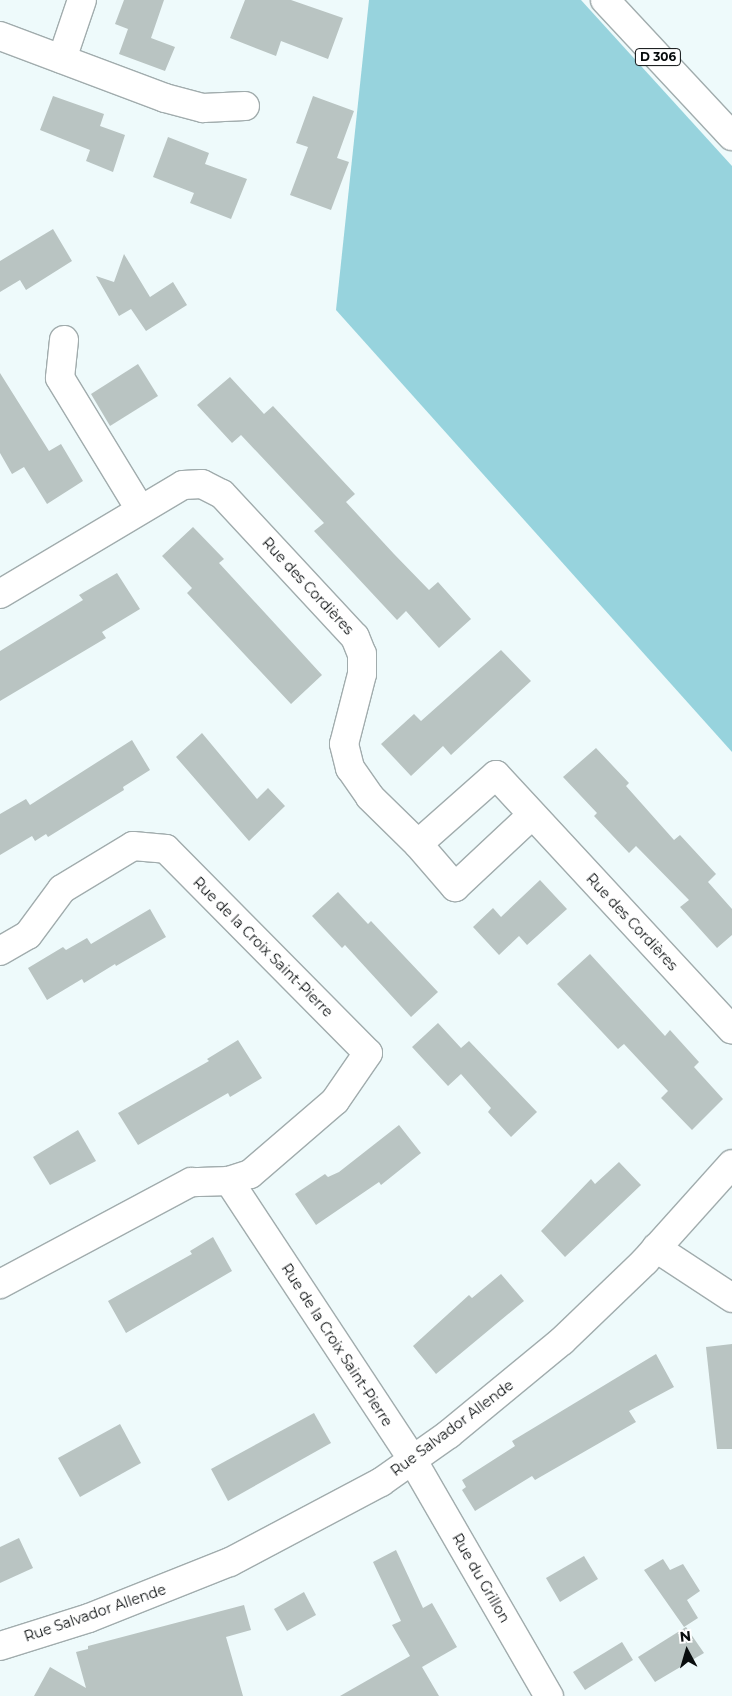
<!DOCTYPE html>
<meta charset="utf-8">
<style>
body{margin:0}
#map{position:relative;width:732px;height:1696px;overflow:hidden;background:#eefafb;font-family:Montserrat,sans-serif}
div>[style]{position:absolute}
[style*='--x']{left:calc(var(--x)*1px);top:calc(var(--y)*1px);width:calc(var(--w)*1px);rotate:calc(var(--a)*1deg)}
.green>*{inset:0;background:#97d3dd}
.building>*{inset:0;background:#b9c4c2}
.roads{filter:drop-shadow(1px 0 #a1acad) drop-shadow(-1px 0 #a1acad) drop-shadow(0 1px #a1acad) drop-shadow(0 -1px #a1acad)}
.minor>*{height:28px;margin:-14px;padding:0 14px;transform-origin:14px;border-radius:14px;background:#fff}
.major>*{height:28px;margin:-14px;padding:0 14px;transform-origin:14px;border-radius:14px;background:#fff}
span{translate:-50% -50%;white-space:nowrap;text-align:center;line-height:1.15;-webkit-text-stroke:5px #fff;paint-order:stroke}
.shield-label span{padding:1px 4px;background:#fff;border:1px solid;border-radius:4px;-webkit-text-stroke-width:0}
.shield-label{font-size:12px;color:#090d0e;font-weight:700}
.street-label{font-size:14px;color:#090d0e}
.north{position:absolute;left:662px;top:1626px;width:50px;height:50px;-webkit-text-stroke:4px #fff;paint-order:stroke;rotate:354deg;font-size:14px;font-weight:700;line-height:20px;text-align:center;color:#090d0e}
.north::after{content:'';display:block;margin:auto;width:18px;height:22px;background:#090d0e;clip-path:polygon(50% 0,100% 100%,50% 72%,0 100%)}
</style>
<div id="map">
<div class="green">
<i style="clip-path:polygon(369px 0,581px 0,732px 166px,732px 752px,336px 310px)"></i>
</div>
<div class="building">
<i style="clip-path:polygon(124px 0,164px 0,151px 38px,175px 47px,165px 71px,119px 54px,128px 29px,115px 24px)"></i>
<i style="clip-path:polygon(245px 0,291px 0,343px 18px,328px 59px,281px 41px,276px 56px,230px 38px)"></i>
<i style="clip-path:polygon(53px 96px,104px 114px,100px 126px,125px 135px,113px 172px,86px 161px,90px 150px,40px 130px)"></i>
<i style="clip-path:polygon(313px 96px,354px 111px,337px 158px,349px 162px,331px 210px,290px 195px,308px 147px,296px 143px)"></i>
<i style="clip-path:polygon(168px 137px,209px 153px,205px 164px,247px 179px,231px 219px,190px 203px,194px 193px,153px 177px)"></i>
<i style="clip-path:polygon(53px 229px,72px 261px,26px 290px,20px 280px,0 292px,0 261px)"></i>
<i style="clip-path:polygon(124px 254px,150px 297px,173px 282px,187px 305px,146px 331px,131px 309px,119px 316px,96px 276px,114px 282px)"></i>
<i style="clip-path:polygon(138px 364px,158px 396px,110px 426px,91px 394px)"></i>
<i style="clip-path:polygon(0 373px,49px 451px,61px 444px,83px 481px,47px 504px,24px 467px,12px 474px,0 453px)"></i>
<i style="clip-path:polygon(230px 377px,264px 414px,273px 406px,355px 494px,346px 502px,394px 554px,429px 590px,438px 582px,471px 619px,439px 648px,406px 611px,397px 620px,314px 531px,324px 523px,241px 435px,232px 443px,197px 405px)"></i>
<i style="clip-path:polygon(193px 527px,224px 559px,219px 563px,322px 675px,291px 704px,187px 593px,192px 588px,162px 556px)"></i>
<i style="clip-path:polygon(117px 573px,140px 609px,102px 632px,106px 638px,0 701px,0 651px,83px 600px,79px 595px)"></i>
<i style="clip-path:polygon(501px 650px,531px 681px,451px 755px,443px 746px,411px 776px,381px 744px,414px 714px,421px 721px)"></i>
<i style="clip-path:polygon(202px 733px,257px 799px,268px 788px,285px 806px,249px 841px,176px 757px)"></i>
<i style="clip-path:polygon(132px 740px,150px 770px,123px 787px,124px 790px,48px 837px,46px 834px,35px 841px,32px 836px,0 855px,0 814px,26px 799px,30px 805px)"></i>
<i style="clip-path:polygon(596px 748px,629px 783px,626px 786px,674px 840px,680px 835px,716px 874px,708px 882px,732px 909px,732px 935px,717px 948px,680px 907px,689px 900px,636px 846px,629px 853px,594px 816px,597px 813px,563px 777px)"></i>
<i style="clip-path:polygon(540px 880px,567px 909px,527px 945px,519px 936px,499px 955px,473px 927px,493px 908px,501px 917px)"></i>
<i style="clip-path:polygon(338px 892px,368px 924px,371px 921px,438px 992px,411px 1017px,345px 945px,342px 948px,312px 916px)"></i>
<i style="clip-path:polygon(150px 909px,166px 937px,116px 966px,115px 964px,84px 983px,82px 979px,47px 1000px,28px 968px,63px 947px,66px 950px,87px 938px,91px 944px)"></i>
<i style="clip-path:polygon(590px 954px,665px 1036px,670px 1030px,699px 1062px,694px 1067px,723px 1099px,692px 1130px,661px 1098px,668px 1091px,624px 1044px,618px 1049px,557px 984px)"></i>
<i style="clip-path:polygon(438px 1023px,461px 1048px,469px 1041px,537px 1112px,511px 1137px,488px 1112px,491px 1108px,461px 1074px,448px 1086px,412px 1047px)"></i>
<i style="clip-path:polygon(238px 1040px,262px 1078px,230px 1097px,228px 1093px,138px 1145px,118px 1113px,209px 1061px,207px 1059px)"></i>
<i style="clip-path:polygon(399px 1125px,421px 1153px,381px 1185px,379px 1182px,316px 1225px,295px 1194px,325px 1174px,328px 1177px,339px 1172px)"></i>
<i style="clip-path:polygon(78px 1130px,96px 1161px,50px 1185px,33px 1157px)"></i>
<i style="clip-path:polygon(619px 1162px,641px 1185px,565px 1257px,541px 1231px,591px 1179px,595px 1184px)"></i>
<i style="clip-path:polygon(213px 1237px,232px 1271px,126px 1333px,108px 1301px,192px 1254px,190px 1251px)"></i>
<i style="clip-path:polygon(501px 1274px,524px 1301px,436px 1374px,413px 1346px,469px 1295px,472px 1298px)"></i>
<i style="clip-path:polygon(732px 1344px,732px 1449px,717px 1449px,706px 1347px)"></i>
<i style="clip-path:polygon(656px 1354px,674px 1387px,629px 1411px,636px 1422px,535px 1480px,532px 1476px,475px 1511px,462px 1490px,466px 1487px,462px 1480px,515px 1446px,512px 1441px)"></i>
<i style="clip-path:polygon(314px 1413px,331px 1443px,228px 1501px,211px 1469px)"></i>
<i style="clip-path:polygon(120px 1424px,141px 1463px,80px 1497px,58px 1458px)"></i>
<i style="clip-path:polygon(19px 1538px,33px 1568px,0 1583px,0 1547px)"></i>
<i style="clip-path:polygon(396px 1550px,423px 1608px,432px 1603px,457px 1647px,422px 1667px,439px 1696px,340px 1696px,410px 1656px,392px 1625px,401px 1621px,373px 1562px)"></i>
<i style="clip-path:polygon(584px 1556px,598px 1579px,560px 1602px,546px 1578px)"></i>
<i style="clip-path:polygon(663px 1559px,670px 1570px,683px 1564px,700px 1591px,687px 1600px,698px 1618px,684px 1627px,644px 1570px)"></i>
<i style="clip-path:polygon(304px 1592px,316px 1615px,287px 1631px,274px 1609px)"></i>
<i style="clip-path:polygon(244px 1605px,251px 1630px,226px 1637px,243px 1696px,34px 1696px,50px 1667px,86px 1688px,76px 1652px,88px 1649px,88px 1646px)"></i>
<i style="clip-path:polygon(686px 1627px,704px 1653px,655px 1682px,638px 1657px)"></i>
<i style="clip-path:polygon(622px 1642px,633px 1660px,585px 1690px,573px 1672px)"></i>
</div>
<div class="roads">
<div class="minor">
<i style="--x:0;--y:36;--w:176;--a:20.6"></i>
<i style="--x:165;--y:98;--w:39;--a:15"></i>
<i style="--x:203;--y:108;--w:42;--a:-2.7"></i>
<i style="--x:62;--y:59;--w:62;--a:-71.3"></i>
<i style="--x:64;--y:340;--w:38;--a:96"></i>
<i style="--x:60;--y:378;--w:153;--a:58.6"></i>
<i style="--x:0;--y:594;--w:213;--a:-30.8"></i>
<i style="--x:183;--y:485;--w:19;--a:-3"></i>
<i style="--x:202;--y:484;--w:22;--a:27"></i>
<i style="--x:222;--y:494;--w:195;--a:47.1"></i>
<i style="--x:355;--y:637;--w:18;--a:68"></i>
<i style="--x:362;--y:654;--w:20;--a:90"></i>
<i style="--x:362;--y:674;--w:72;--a:104.4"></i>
<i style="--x:344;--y:744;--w:25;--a:76"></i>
<i style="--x:350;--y:768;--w:35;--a:55"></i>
<i style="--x:370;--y:797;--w:67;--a:44.4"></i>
<i style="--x:418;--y:844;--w:57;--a:49.3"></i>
<i style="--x:455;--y:887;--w:105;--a:-43.1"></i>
<i style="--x:418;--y:844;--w:104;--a:-41.5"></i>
<i style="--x:496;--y:775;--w:347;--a:47.2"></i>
<i style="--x:0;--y:951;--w:32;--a:-30"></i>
<i style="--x:28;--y:935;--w:57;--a:-53.5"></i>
<i style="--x:62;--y:889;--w:83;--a:-31.2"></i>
<i style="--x:133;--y:846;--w:33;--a:5"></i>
<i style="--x:166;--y:849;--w:287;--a:45.3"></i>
<i style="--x:368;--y:1053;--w:58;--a:124.5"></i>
<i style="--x:335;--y:1101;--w:112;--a:139.3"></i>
<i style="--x:250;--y:1174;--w:22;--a:162"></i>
<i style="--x:229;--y:1181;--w:38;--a:178"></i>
<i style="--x:191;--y:1182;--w:217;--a:151.9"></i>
<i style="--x:229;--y:1181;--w:333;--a:56.6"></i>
<i style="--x:412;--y:1459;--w:274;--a:60"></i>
<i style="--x:656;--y:1248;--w:91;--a:33.3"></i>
<i style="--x:0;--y:1646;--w:93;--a:-17.5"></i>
<i style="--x:89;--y:1618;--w:152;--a:-21.7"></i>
<i style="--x:230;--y:1562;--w:171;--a:-27.9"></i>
<i style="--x:381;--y:1482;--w:83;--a:-35.2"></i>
<i style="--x:449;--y:1434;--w:146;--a:-39.5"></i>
<i style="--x:562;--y:1341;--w:115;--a:-43.9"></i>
<i style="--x:645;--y:1261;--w:130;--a:-48.1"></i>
</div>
<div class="major">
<i style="--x:605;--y:0;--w:186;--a:47"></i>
</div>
</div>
<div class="shield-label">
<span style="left:658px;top:57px">D 306</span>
</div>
<div class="street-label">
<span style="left:308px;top:586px;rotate:47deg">Rue des Cordières</span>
<span style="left:632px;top:922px;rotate:47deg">Rue des Cordières</span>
<span style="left:263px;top:947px;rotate:45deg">Rue de la Croix Saint-Pierre</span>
<span style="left:337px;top:1345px;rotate:57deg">Rue de la Croix Saint-Pierre</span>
<span style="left:452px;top:1428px;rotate:-37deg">Rue Salvador Allende</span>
<span style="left:481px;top:1578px;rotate:60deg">Rue du Grillon</span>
<span style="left:95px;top:1613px;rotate:-19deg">Rue Salvador Allende</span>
</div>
<div class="north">N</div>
</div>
